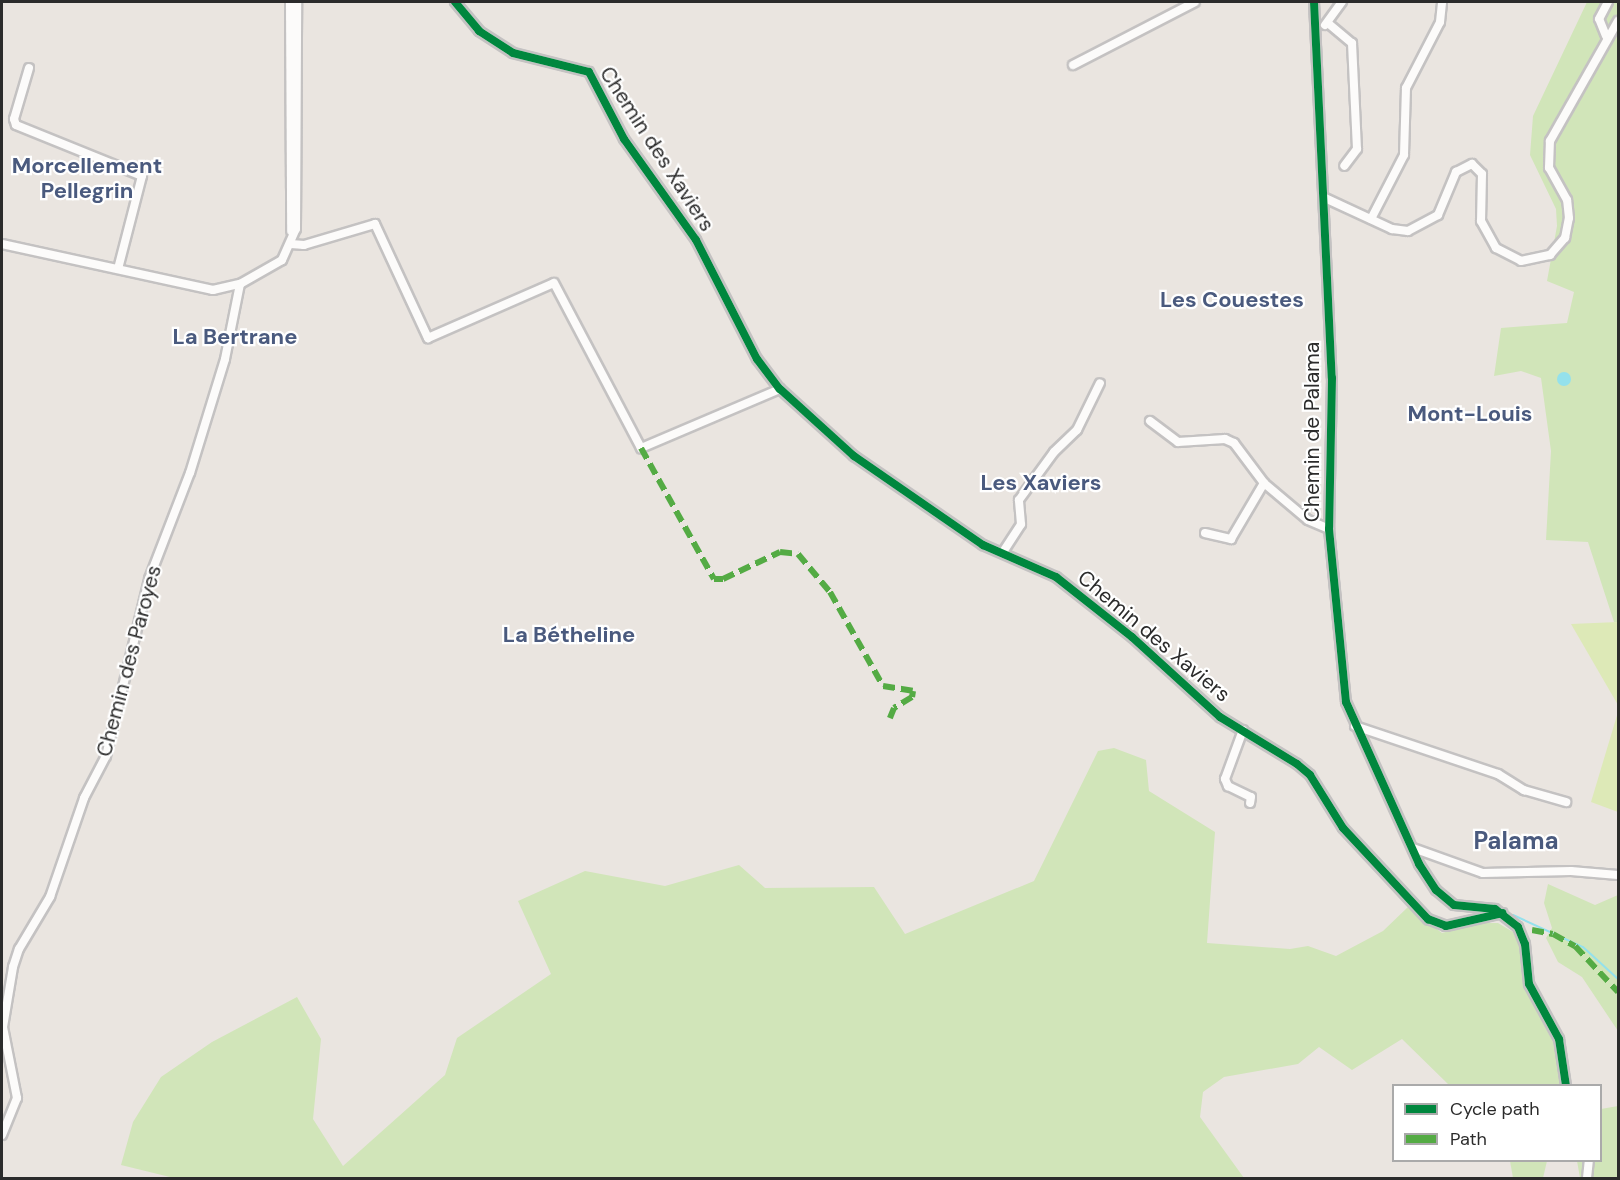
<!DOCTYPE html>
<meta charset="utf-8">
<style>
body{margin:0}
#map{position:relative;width:1620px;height:1180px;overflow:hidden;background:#eae5e0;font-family:"DM Sans",sans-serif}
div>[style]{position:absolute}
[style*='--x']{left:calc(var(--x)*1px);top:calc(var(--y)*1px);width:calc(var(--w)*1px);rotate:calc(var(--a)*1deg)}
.green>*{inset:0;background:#d1e5b9}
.pitch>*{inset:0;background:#dde9b7}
.water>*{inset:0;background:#94e1ec}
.round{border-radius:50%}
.stream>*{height:2px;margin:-1px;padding:0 1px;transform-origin:1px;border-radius:1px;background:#94e1ec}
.roads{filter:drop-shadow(2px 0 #c4c2c2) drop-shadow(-2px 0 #c4c2c2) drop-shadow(0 2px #c4c2c2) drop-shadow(0 -2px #c4c2c2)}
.street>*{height:8px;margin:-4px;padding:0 4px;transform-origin:4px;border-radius:4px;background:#fcfbfa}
.quiet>*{height:6px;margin-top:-3px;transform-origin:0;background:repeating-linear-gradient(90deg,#54ab44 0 12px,transparent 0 18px)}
.cycleway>*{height:8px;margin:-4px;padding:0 4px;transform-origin:4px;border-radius:4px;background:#00873e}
span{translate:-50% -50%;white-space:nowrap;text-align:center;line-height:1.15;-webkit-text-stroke:4.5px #fff;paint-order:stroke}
.street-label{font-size:21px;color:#2b2b2b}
.neighbourhood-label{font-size:22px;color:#4a5a7e;font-weight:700}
.quarter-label{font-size:24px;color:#4a5a7e;font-weight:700}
.frame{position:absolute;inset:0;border:3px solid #2b2b2b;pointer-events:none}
.legend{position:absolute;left:1392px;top:1084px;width:210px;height:78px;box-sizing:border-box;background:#fff;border:2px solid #aaa;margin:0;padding:8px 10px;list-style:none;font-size:18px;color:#2b2b2b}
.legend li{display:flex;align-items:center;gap:12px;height:30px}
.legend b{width:30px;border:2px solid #aaa}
</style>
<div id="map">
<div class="green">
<i style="clip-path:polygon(1587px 2px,1618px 2px,1618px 622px,1614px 622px,1588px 542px,1546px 540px,1551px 451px,1541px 378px,1521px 371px,1494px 376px,1501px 328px,1567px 323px,1574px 292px,1547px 281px,1557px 226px,1556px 209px,1530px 155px,1533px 116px)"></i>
<i style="clip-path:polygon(1114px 748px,1146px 760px,1149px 791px,1215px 832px,1207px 943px,1290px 949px,1308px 946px,1336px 956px,1383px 931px,1408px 907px,1442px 933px,1478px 923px,1498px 923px,1513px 932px,1520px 948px,1525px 987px,1553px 1042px,1562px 1085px,1449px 1085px,1402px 1039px,1352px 1070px,1319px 1047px,1298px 1064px,1224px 1077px,1203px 1092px,1200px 1117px,1244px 1178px,174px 1178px,121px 1165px,133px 1122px,161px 1077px,212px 1042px,297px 997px,321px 1039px,313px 1119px,343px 1166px,445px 1075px,457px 1038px,551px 974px,518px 901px,585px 871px,665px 886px,739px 865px,765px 888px,874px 887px,905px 934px,1034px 881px,1098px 751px)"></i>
<i style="clip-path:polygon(1548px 884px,1595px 905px,1618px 895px,1618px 1031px,1582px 977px,1558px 962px,1546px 938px,1552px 928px,1544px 903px)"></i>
<i style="clip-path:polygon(1618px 1106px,1618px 1178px,1580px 1178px,1577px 1161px,1600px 1160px,1601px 1109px)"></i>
<i style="clip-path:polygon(1510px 1161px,1547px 1161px,1543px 1178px,1513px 1178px)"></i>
</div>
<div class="pitch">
<i style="clip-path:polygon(1618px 622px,1618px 705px,1571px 624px)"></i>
<i style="clip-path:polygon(1618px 712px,1618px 812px,1591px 802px)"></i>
</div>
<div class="water">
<i class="round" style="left:1557px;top:372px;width:14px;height:14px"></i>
</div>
<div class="stream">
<i style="--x:1513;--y:915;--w:77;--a:24.6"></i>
<i style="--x:1583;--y:947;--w:47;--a:42.4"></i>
</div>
<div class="roads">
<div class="street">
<i style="--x:290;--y:2;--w:229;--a:89.7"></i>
<i style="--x:455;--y:2;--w:38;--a:50"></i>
<i style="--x:479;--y:31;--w:40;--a:32.9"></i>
<i style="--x:513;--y:53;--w:78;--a:14"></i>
<i style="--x:589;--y:72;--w:76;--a:62.4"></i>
<i style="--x:624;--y:139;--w:124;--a:54.5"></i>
<i style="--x:696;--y:240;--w:134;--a:62.9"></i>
<i style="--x:757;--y:359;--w:38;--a:53"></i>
<i style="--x:780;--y:389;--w:100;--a:42.2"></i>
<i style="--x:854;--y:456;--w:157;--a:34.6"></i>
<i style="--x:983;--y:545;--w:80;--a:23.7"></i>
<i style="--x:1056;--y:577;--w:97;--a:38.3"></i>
<i style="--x:1132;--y:637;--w:119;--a:42.3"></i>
<i style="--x:1220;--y:717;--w:90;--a:31.4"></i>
<i style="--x:1297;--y:764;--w:17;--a:40"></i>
<i style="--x:1310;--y:775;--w:62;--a:58.1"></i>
<i style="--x:1343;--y:828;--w:125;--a:47"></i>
<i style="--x:1428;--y:919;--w:19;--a:21"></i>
<i style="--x:1446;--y:926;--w:58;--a:-12.8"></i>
<i style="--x:1314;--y:2;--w:376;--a:87.3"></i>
<i style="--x:1332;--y:378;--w:151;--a:91.1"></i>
<i style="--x:1329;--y:529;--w:174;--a:84.4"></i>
<i style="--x:1346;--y:702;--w:178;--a:65.7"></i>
<i style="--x:1419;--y:864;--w:31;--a:57"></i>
<i style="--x:1436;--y:890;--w:23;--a:40"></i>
<i style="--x:1454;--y:905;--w:41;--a:5.6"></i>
<i style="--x:1495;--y:909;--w:29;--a:38"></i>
<i style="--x:1518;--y:927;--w:18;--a:68"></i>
<i style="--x:1525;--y:944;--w:40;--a:84.3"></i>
<i style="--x:1529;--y:984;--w:63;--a:61.4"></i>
<i style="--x:1559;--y:1039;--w:48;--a:81.5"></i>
<i style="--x:1329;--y:24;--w:30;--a:40"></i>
<i style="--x:1352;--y:43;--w:106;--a:87.3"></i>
<i style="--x:1357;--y:149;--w:21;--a:127"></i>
<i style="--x:1325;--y:25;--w:29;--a:-54"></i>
<i style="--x:1606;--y:36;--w:18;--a:-112"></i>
<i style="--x:1599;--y:19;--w:19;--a:-62"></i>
<i style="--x:1073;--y:65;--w:137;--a:-27.3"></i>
<i style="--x:29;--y:68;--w:53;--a:106.4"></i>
<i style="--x:14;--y:119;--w:6;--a:72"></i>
<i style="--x:16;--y:125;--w:136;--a:22"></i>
<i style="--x:142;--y:176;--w:96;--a:104.5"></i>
<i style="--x:1325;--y:198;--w:74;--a:24.8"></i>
<i style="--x:1392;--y:229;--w:16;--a:7"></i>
<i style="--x:1408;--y:231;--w:34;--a:-28"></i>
<i style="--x:1438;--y:215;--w:47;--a:-67.3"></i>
<i style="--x:1456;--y:172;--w:18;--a:-27"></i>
<i style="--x:1472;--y:164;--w:14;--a:45"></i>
<i style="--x:1482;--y:174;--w:47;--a:91.2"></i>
<i style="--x:1481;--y:221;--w:31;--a:61"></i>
<i style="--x:1496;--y:248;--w:28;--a:27"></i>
<i style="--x:1521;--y:261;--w:30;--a:-12"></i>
<i style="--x:1550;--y:255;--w:23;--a:-49"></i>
<i style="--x:1565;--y:238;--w:20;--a:-79"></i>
<i style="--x:1569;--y:218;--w:18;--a:-96"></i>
<i style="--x:1567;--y:200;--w:37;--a:-119"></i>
<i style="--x:1549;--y:168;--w:27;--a:-88"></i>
<i style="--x:1550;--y:141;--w:138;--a:-60.5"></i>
<i style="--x:1371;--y:219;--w:72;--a:-62.7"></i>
<i style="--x:1404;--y:155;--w:67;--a:-88.3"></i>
<i style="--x:1406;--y:88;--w:74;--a:-62.7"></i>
<i style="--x:1440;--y:22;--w:20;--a:-84"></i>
<i style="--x:2;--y:244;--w:216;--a:12.3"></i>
<i style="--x:213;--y:290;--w:28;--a:-13"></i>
<i style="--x:240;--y:284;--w:48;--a:-29.7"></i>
<i style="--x:282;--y:260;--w:34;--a:-66"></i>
<i style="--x:296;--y:229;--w:227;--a:-89.7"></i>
<i style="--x:291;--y:244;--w:13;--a:4"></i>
<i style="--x:304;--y:245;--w:74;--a:-16.5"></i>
<i style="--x:375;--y:224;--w:126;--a:65.1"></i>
<i style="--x:428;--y:338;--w:137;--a:-23.6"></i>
<i style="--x:554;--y:283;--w:187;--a:62.2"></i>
<i style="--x:641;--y:448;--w:151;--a:-23"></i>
<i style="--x:1150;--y:421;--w:35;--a:37"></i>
<i style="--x:1178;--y:442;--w:47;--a:-3.7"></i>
<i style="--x:1225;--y:439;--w:10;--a:24"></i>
<i style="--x:1234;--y:443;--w:50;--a:53.1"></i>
<i style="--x:1264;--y:483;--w:57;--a:40.1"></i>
<i style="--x:1308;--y:520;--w:23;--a:23"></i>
<i style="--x:1205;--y:533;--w:27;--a:13"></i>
<i style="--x:1231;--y:539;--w:65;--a:-59.5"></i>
<i style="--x:1003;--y:552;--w:33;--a:-57"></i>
<i style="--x:1021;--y:524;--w:24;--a:-95"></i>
<i style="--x:1019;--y:500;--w:59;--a:-53.9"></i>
<i style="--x:1054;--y:452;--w:32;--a:-44"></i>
<i style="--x:1077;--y:430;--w:52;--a:-63.9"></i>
<i style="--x:1355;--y:726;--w:151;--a:18.6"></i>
<i style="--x:1498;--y:774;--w:31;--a:32"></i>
<i style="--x:1524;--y:790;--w:44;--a:15.9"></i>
<i style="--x:1243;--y:730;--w:52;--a:110.2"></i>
<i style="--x:1225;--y:779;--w:8;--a:67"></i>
<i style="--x:1228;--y:786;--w:25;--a:26"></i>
<i style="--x:1251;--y:797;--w:6;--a:99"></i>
<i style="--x:1413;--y:848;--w:74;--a:19.7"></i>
<i style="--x:1483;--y:873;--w:88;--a:-1.3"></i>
<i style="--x:1571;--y:871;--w:47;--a:4.9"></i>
<i style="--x:2;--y:1135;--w:40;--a:-68"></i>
<i style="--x:17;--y:1098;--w:72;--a:-101.2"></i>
<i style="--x:3;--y:1027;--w:61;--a:-80.5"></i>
<i style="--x:13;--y:967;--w:19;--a:-72"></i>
<i style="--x:19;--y:949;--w:61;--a:-59.2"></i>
<i style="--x:50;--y:897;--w:105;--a:-71"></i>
<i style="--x:84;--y:798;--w:47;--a:-62.4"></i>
<i style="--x:106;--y:756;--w:182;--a:-76.3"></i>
<i style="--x:149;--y:579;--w:114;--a:-68.9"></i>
<i style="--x:190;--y:473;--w:119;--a:-72.9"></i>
<i style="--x:225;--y:359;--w:76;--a:-78.7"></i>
<i style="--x:1587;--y:1178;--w:18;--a:-84"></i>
</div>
</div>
<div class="quiet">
<i style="--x:641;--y:448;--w:150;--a:60.9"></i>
<i style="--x:714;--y:579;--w:9;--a:0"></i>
<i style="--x:723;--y:579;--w:63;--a:-25.3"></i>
<i style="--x:780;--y:552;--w:18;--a:6"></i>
<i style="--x:798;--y:554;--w:50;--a:49.9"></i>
<i style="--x:830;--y:592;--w:108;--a:60.6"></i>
<i style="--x:883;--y:686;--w:30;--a:9"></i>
<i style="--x:913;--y:691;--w:6;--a:99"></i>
<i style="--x:912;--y:697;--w:21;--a:149"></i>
<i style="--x:894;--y:708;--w:11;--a:112"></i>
<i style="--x:1532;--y:930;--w:21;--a:11"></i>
<i style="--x:1553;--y:934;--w:25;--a:29"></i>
<i style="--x:1575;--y:946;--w:63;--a:46.9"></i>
</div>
<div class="cycleway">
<i style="--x:455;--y:2;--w:38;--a:50"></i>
<i style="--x:479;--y:31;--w:40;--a:32.9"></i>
<i style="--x:513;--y:53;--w:78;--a:14"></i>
<i style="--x:589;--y:72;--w:76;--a:62.4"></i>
<i style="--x:624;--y:139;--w:124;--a:54.5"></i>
<i style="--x:696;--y:240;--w:134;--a:62.9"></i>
<i style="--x:757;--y:359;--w:38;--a:53"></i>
<i style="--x:780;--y:389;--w:100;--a:42.2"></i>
<i style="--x:854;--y:456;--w:157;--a:34.6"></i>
<i style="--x:983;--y:545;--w:80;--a:23.7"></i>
<i style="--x:1056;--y:577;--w:97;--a:38.3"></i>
<i style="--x:1132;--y:637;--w:119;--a:42.3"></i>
<i style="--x:1220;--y:717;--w:90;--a:31.4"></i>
<i style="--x:1297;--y:764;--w:17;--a:40"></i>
<i style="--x:1310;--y:775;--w:62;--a:58.1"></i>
<i style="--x:1343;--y:828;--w:125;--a:47"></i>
<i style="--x:1428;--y:919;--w:19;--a:21"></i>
<i style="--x:1446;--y:926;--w:58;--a:-12.8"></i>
<i style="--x:1314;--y:2;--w:376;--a:87.3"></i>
<i style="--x:1332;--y:378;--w:151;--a:91.1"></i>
<i style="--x:1329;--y:529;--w:174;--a:84.4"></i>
<i style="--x:1346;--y:702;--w:178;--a:65.7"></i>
<i style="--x:1419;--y:864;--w:31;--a:57"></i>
<i style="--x:1436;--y:890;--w:23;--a:40"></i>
<i style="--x:1454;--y:905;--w:41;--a:5.6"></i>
<i style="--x:1495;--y:909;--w:29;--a:38"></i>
<i style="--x:1518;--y:927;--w:18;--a:68"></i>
<i style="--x:1525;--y:944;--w:40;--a:84.3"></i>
<i style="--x:1529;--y:984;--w:63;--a:61.4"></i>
<i style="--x:1559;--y:1039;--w:48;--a:81.5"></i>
</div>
<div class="street-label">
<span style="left:657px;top:149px;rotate:57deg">Chemin des Xaviers</span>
<span style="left:1312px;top:432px;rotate:-90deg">Chemin de Palama</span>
<span style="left:1154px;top:636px;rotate:40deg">Chemin des Xaviers</span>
<span style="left:129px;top:661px;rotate:-75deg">Chemin des Paroyes</span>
</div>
<div class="neighbourhood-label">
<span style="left:87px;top:178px">Morcellement<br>Pellegrin</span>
<span style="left:1232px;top:300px">Les Couestes</span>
<span style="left:235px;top:337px">La Bertrane</span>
<span style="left:1470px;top:414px">Mont-Louis</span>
<span style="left:1041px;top:483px">Les Xaviers</span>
<span style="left:569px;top:635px">La Bétheline</span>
</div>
<div class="quarter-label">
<span style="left:1516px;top:841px">Palama</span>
</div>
<div class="frame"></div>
<ul class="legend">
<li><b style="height:8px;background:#00873e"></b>Cycle path</li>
<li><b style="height:8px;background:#54ab44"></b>Path</li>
</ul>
</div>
